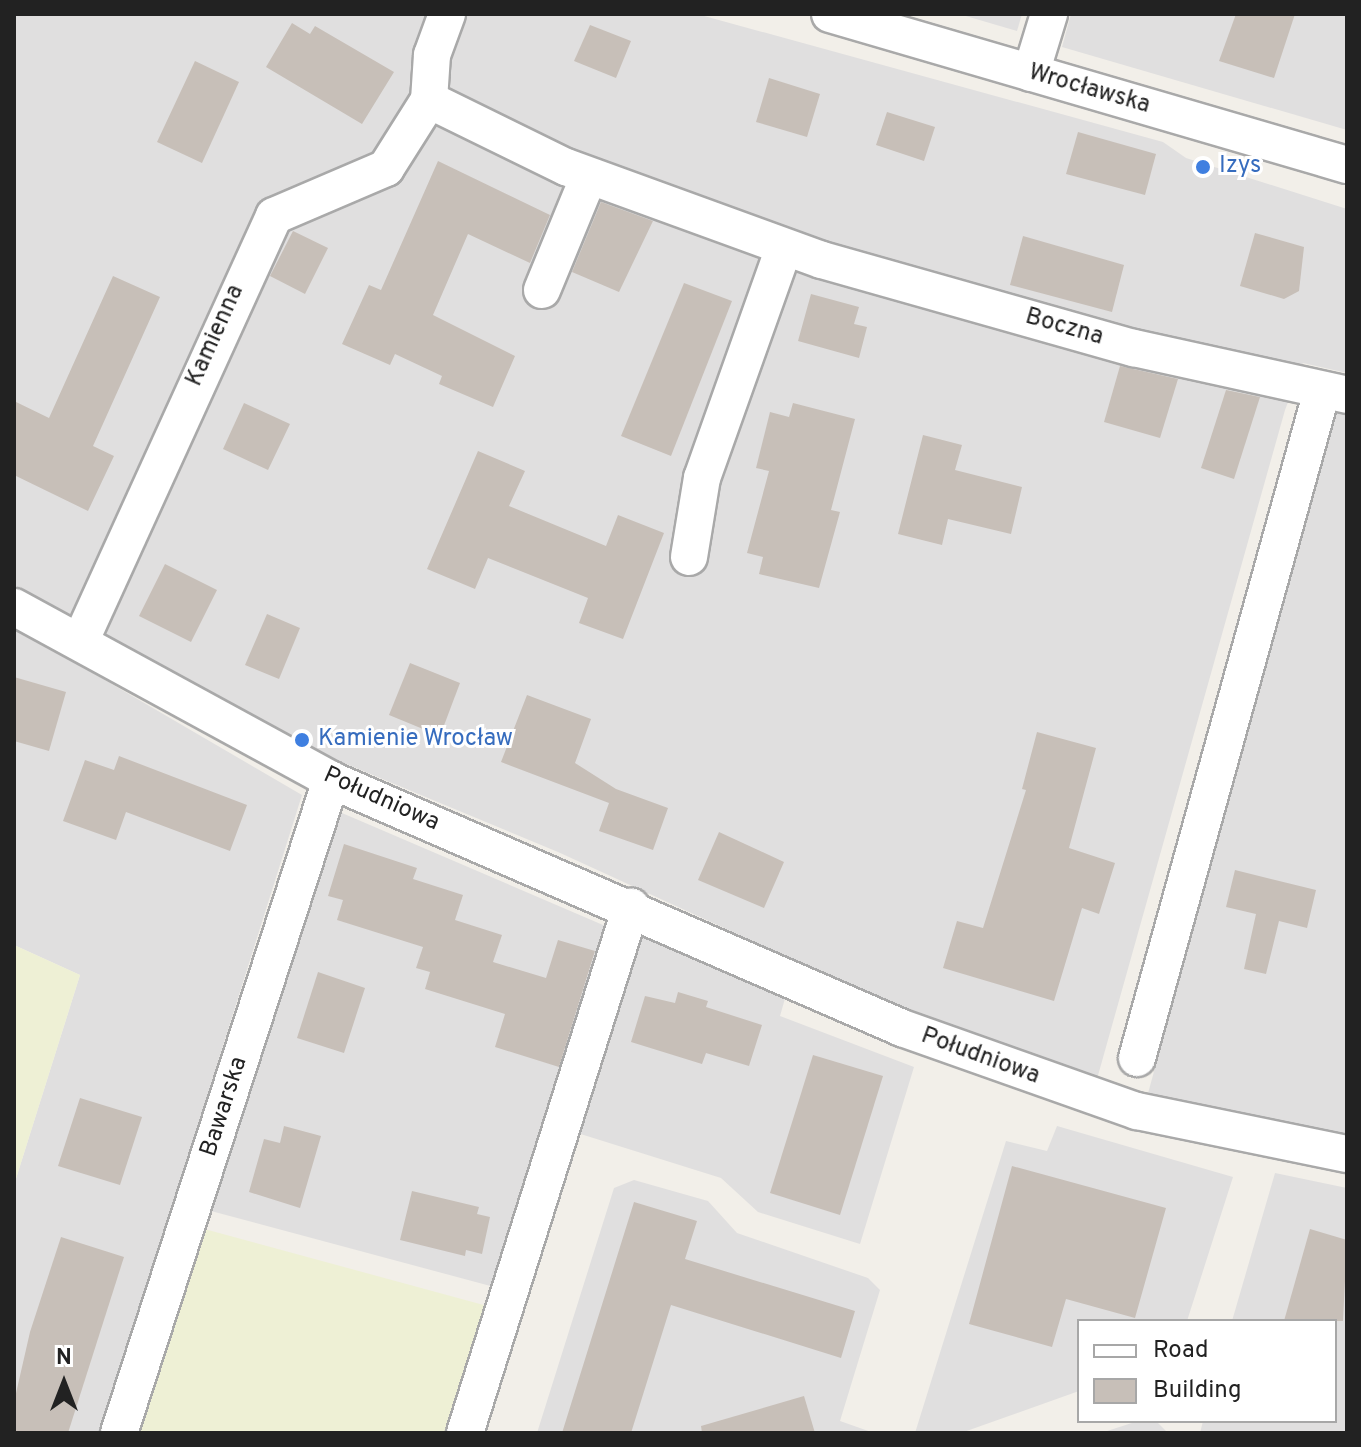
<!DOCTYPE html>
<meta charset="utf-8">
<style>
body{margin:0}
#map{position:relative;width:1361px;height:1447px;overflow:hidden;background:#f2efe9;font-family:Overpass,sans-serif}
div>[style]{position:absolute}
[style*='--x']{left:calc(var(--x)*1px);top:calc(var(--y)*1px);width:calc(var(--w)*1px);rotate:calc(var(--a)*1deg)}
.residential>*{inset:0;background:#e0dfdf}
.farmland>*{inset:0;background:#eef0d5}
.building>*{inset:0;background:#c7bfb8}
.roads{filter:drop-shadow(2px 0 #a9a9a9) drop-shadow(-2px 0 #a9a9a9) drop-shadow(0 2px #a9a9a9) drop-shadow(0 -2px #a9a9a9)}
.minor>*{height:36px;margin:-18px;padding:0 18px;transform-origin:18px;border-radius:18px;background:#fff}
.dots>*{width:22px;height:22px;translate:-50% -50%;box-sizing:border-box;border:4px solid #fff;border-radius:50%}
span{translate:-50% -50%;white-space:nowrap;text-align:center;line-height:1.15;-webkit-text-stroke:6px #fff;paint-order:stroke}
.street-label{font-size:24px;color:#222}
.shop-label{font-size:24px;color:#366cbe}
.left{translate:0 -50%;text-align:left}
.frame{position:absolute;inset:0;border:16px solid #222;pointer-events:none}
.legend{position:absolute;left:1077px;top:1319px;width:260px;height:104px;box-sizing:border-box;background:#fff;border:2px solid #a7a7a7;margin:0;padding:10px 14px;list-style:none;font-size:24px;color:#222}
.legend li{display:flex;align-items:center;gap:16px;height:40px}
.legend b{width:40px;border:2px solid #a7a7a7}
.north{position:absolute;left:24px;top:1343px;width:80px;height:80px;-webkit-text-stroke:6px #fff;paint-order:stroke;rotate:0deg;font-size:22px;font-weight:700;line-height:32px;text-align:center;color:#222}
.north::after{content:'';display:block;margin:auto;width:28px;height:36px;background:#222;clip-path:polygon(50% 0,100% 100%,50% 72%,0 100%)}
</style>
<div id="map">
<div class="residential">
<i style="clip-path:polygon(14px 14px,697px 14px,1163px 142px,1186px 158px,1347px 209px,1347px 373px,1303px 363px,1285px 410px,1097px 1079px,903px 1010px,558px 852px,327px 756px,14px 592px)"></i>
<i style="clip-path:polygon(959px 14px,1022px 14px,1017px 31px)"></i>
<i style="clip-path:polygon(1071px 14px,1347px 14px,1347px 130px,1062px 47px)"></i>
<i style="clip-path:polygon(1337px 408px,1347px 409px,1347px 1138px,1147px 1097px)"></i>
<i style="clip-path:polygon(14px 627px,302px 795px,101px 1433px,14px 1433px,14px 1185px,80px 975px,14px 945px)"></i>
<i style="clip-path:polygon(335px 810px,610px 928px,498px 1288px,211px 1211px)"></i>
<i style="clip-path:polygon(636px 925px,786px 995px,780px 1016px,914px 1067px,860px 1244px,758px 1212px,721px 1178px,571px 1131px)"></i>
<i style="clip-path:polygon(1057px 1126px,1233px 1177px,1187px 1321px,1079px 1321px,1079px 1391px,961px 1433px,915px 1433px,1006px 1141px,1047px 1151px)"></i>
<i style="clip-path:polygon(1275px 1173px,1347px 1188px,1347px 1433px,1200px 1433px,1203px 1421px,1335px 1421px,1335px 1321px,1232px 1321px)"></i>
<i style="clip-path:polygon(634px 1180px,708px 1201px,737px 1233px,868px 1278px,880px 1290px,840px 1421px,874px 1433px,537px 1433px,614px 1188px)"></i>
<i style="clip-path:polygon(1138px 1421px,1156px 1421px,1168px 1433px,1101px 1433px)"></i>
</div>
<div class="farmland">
<i style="clip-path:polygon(14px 945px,80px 975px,14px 1185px)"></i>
<i style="clip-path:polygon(197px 1227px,491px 1307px,453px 1433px,131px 1433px)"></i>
</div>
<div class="building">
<i style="clip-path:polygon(1236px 14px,1295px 14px,1274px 78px,1219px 61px)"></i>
<i style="clip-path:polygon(292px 23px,310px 34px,315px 26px,394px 72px,362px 124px,266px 67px)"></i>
<i style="clip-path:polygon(590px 25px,631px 41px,616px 78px,574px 61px)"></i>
<i style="clip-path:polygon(195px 61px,239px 82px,202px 163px,157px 142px)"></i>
<i style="clip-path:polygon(769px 78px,820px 94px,807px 137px,756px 122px)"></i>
<i style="clip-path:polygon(887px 112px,935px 127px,924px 161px,876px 145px)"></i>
<i style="clip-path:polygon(1078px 132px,1156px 154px,1145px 195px,1066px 174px)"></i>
<i style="clip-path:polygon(438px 161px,550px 215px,530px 263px,468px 234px,433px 315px,515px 356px,493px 407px,439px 384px,442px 376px,395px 354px,390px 365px,342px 344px,369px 285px,381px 290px)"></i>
<i style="clip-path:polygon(601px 202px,653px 221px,619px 292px,572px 272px)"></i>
<i style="clip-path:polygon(293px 231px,328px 248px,305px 294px,270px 276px)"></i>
<i style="clip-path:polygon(1255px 233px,1304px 247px,1299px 291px,1284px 299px,1240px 286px)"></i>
<i style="clip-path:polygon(1023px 236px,1124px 265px,1112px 312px,1010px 285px)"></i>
<i style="clip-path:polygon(113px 276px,160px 297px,93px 446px,114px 456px,88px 511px,14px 475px,14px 401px,49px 418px)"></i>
<i style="clip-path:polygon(684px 283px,732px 301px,671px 456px,621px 436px)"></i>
<i style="clip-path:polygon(811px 294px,859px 307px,854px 324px,867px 327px,859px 358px,798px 341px)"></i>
<i style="clip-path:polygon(1120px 366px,1178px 379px,1160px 438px,1104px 422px)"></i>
<i style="clip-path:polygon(1226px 390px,1260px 397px,1234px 479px,1201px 468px)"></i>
<i style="clip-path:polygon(244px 403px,290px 424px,268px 470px,223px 449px)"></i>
<i style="clip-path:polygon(793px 403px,855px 419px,831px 510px,840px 512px,819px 588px,759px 574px,763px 557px,747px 553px,769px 471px,756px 468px,770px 412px,789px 417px)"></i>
<i style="clip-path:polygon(923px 435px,962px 445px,955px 470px,1022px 487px,1011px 534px,948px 519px,942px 545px,898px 534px)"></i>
<i style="clip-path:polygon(478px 451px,525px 471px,509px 506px,606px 546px,618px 515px,664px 533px,623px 639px,579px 623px,588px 598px,488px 558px,475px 589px,427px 569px)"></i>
<i style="clip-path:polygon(165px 564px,217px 590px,191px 642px,139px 616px)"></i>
<i style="clip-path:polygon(267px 614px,300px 628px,279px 679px,245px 665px)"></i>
<i style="clip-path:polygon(410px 663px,460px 683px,440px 736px,389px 715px)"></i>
<i style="clip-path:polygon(14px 677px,66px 692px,49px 751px,14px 741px)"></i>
<i style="clip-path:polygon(527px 695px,591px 719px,575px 763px,616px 789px,668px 808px,653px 850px,599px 831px,609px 803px,501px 762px)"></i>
<i style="clip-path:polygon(1037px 732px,1096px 748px,1069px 848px,1115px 863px,1099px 914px,1082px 908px,1054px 1001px,943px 968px,957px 921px,983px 928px,1026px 790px,1022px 789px)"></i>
<i style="clip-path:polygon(119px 756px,247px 805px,230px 851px,126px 812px,116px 840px,63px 821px,85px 760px,114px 770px)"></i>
<i style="clip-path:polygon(719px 832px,784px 862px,764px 908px,698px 880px)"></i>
<i style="clip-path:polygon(344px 844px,417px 868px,413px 879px,463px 895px,455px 920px,502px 935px,493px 962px,546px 978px,558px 940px,595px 951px,559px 1067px,495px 1047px,505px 1014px,425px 989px,430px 972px,416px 968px,423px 947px,337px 920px,343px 900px,328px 896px)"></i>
<i style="clip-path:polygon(1235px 870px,1316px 890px,1307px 928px,1279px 921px,1266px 974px,1244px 969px,1256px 914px,1226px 907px)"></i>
<i style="clip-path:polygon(318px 972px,365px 988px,344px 1053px,297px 1038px)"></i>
<i style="clip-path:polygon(678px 992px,708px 1001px,706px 1007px,762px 1025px,749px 1066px,706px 1053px,702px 1064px,631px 1042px,645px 996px,675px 1003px)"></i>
<i style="clip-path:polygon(813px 1055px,883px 1076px,840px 1215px,770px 1193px)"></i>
<i style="clip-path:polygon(80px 1098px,142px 1117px,120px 1185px,58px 1166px)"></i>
<i style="clip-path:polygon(284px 1126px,321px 1136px,300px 1208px,249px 1192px,264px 1139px,280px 1143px)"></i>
<i style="clip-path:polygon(1012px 1166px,1166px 1208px,1135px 1318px,1066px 1299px,1052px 1347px,969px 1324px)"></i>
<i style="clip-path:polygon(412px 1191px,479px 1207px,477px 1214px,490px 1217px,482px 1254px,466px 1250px,465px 1256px,400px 1240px)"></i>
<i style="clip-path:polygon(634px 1202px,697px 1221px,685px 1259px,855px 1311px,841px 1358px,671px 1305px,631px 1433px,562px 1433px)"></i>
<i style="clip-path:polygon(1310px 1229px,1347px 1240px,1343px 1321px,1284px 1321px)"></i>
<i style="clip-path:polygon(61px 1237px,124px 1257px,68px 1433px,14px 1433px,14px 1402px,30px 1332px)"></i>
<i style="clip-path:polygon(804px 1396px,815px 1433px,702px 1433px,701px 1426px)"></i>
</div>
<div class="roads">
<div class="minor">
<i style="--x:447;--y:14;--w:44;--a:110.1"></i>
<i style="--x:432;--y:55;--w:45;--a:93.8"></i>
<i style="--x:429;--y:100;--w:153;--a:26.1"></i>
<i style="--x:566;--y:167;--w:272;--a:20"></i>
<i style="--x:822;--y:260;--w:324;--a:15.8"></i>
<i style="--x:1134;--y:348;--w:218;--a:12.4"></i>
<i style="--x:830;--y:14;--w:539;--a:16.28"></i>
<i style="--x:1031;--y:73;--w:62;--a:-73"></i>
<i style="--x:542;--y:290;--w:123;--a:-67.6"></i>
<i style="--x:689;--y:557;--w:80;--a:-80.7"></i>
<i style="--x:702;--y:478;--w:244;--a:-70.4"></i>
<i style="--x:14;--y:607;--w:361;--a:28.6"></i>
<i style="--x:331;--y:780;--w:623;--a:23.48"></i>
<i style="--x:902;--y:1028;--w:249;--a:19.5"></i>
<i style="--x:1137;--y:1111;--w:214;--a:11.6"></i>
<i style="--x:80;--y:642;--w:468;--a:-65.5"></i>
<i style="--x:274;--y:216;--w:122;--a:-23.2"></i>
<i style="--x:386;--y:168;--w:80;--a:-57.7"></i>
<i style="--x:1137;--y:1058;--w:692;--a:-74.5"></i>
<i style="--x:119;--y:1433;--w:687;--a:-72.01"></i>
<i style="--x:465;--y:1433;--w:552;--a:-72.48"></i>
</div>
</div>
<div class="dots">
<i style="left:1203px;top:167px;background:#3f7fe0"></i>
<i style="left:302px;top:740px;background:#3f7fe0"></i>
</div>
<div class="street-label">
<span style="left:1089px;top:90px;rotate:16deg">Wrocławska</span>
<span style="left:1064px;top:328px;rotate:16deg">Boczna</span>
<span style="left:216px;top:336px;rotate:-66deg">Kamienna</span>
<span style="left:381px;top:800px;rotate:24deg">Południowa</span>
<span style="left:980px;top:1057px;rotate:20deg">Południowa</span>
<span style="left:225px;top:1107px;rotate:-72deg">Bawarska</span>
</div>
<div class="shop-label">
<span class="left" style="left:1219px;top:167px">Izys</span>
<span class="left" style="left:318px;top:740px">Kamienie Wrocław</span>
</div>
<div class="frame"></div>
<ul class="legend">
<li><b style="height:10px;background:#fff"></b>Road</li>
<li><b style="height:22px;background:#c7bfb8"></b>Building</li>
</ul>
<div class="north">N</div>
</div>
